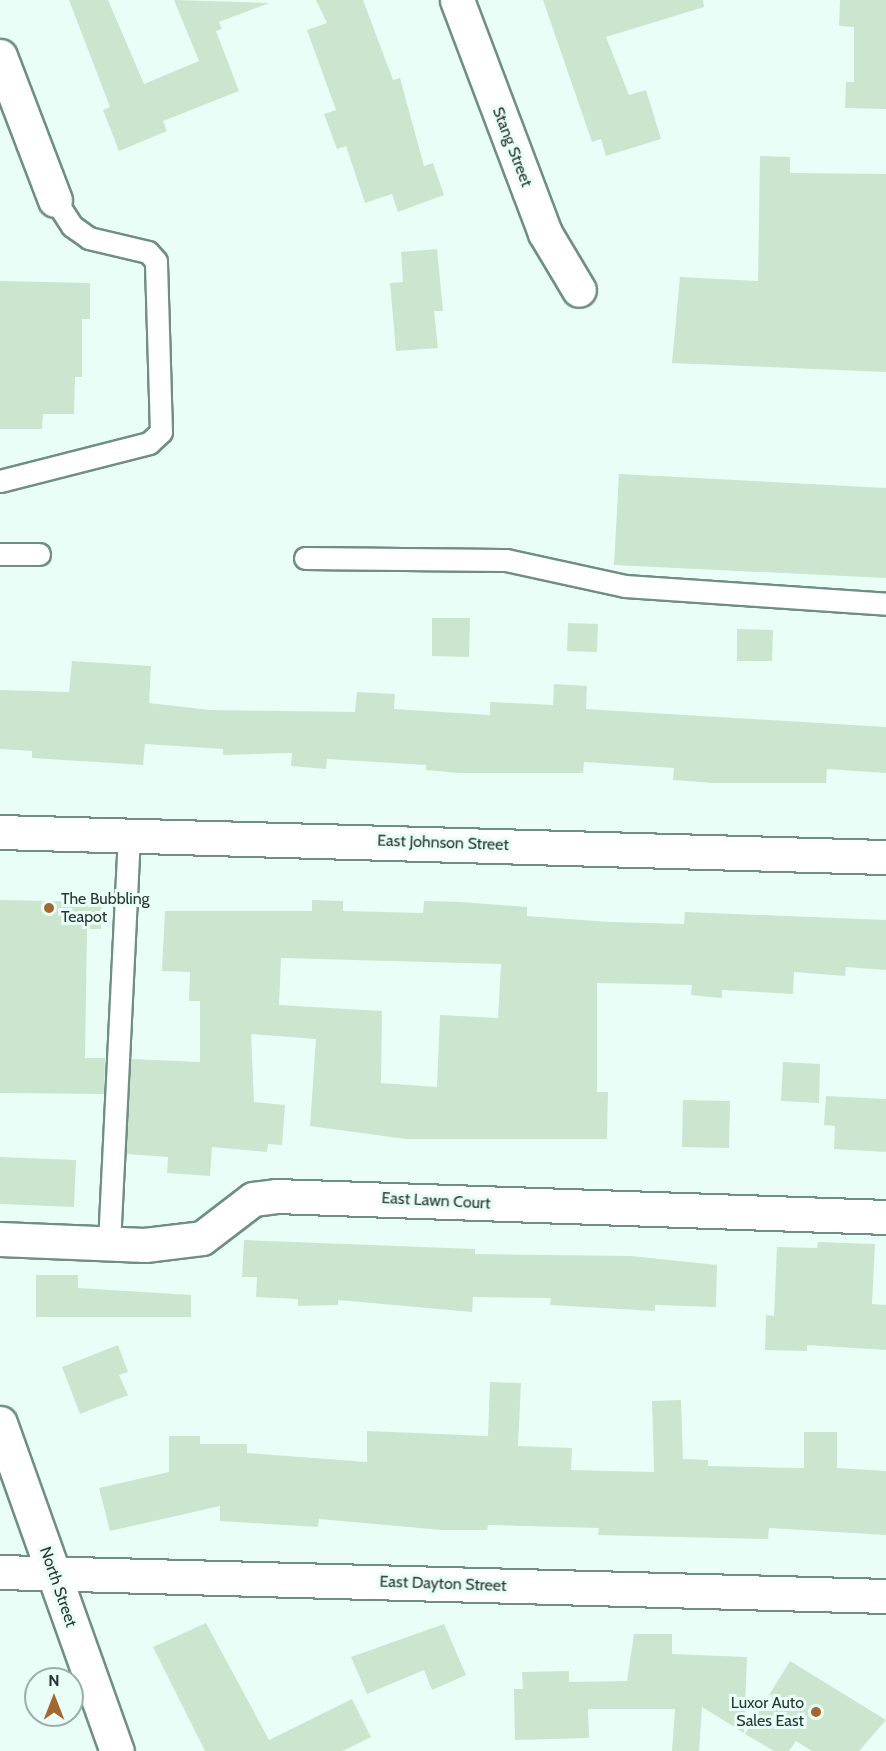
<!DOCTYPE html>
<style>
body{margin:0}
#map{position:relative;width:886px;height:1751px;overflow:hidden;background:#e9fef7;font-family:Cabin,sans-serif}
div>[style]{position:absolute}
[style*='--x']{left:calc(var(--x)*1px);top:calc(var(--y)*1px);width:calc(var(--w)*1px);rotate:calc(var(--a)*1deg)}
.building>*{inset:0;background:#cbe5cf}
.roads{filter:drop-shadow(2px 0 #6e8f84) drop-shadow(-2px 0 #6e8f84) drop-shadow(0 2px #6e8f84) drop-shadow(0 -2px #6e8f84)}
.lane>*{height:21px;margin:-10.5px;padding:0 10.5px;transform-origin:10.5px;border-radius:10.5px;background:#fff}
.street>*{height:33px;margin:-16.5px;padding:0 16.5px;transform-origin:16.5px;border-radius:16.5px;background:#fff}
.secondary>*{height:33px;margin:-16.5px;padding:0 16.5px;transform-origin:16.5px;border-radius:16.5px;background:#fff}
.dots>*{width:16px;height:16px;translate:-50% -50%;box-sizing:border-box;border:3px solid #e9fef7;border-radius:50%}
span{translate:-50% -50%;white-space:nowrap;text-align:center;line-height:1.15;-webkit-text-stroke:6px #e9fef7;paint-order:stroke}
.street-label{font-size:16px;color:#273530}
.poi-label{font-size:16px;color:#273530}
.left{translate:0 -50%;text-align:left}
.right{translate:-100% -50%;text-align:right}
.north{position:absolute;left:24px;top:1667px;width:60px;height:60px;box-sizing:border-box;background:#e9fef7;border:2px solid #9baea7;border-radius:50%;rotate:0deg;font-size:16px;font-weight:700;line-height:24px;text-align:center;color:#273530}
.north::after{content:'';display:block;margin:auto;width:21px;height:27px;background:#a6662f;clip-path:polygon(50% 0,100% 100%,50% 72%,0 100%)}
</style>
<div id="map">
<div class="building">
<i style="clip-path:polygon(69px 0,108px 0,144px 84px,199px 61px,174px 0,269px 3px,219px 22px,222px 29px,216px 31px,239px 91px,163px 121px,167px 131px,119px 151px,103px 110px,110px 107px)"></i>
<i style="clip-path:polygon(316px 0,363px 0,393px 80px,400px 78px,424px 166px,433px 163px,444px 195px,398px 212px,392px 194px,365px 203px,346px 146px,337px 149px,324px 114px,336px 110px,307px 30px,327px 23px)"></i>
<i style="clip-path:polygon(543px 0,703px 0,704px 7px,606px 37px,629px 95px,646px 90px,661px 139px,606px 156px,601px 139px,592px 142px)"></i>
<i style="clip-path:polygon(840px 0,886px 0,886px 109px,845px 108px,846px 82px,854px 82px,854px 27px,839px 26px)"></i>
<i style="clip-path:polygon(760px 156px,790px 157px,790px 173px,886px 174px,886px 372px,672px 363px,680px 277px,758px 281px)"></i>
<i style="clip-path:polygon(437px 249px,443px 311px,434px 311px,438px 348px,396px 351px,390px 283px,403px 282px,401px 252px)"></i>
<i style="clip-path:polygon(0 281px,90px 283px,90px 319px,82px 319px,82px 377px,75px 377px,74px 414px,43px 414px,42px 429px,0 429px)"></i>
<i style="clip-path:polygon(619px 474px,886px 488px,886px 578px,614px 565px)"></i>
<i style="clip-path:polygon(432px 618px,470px 618px,469px 657px,432px 656px)"></i>
<i style="clip-path:polygon(568px 623px,598px 624px,597px 652px,567px 651px)"></i>
<i style="clip-path:polygon(737px 629px,773px 630px,772px 661px,737px 661px)"></i>
<i style="clip-path:polygon(72px 661px,151px 666px,149px 703px,210px 710px,355px 712px,357px 692px,395px 694px,394px 709px,490px 715px,490px 702px,553px 705px,554px 684px,587px 686px,586px 709px,886px 727px,886px 773px,827px 769px,826px 783px,714px 783px,673px 780px,674px 768px,584px 762px,583px 773px,459px 773px,426px 770px,426px 765px,327px 759px,326px 769px,291px 766px,292px 753px,223px 755px,223px 749px,145px 744px,143px 765px,32px 758px,32px 751px,0 749px,0 690px,69px 692px)"></i>
<i style="clip-path:polygon(0 900px,102px 902px,101px 929px,87px 929px,85px 1058px,105px 1058px,104px 1094px,0 1093px)"></i>
<i style="clip-path:polygon(evenodd,312px 900px,343px 901px,343px 911px,423px 913px,424px 901px,461px 902px,527px 907px,527px 916px,610px 922px,684px 924px,685px 912px,886px 920px,886px 970px,846px 967px,845px 976px,794px 972px,793px 994px,722px 990px,722px 998px,691px 995px,692px 985px,597px 983px,597px 1092px,608px 1092px,607px 1139px,406px 1139px,310px 1126px,316px 1039px,251px 1034px,254px 1102px,285px 1105px,282px 1145px,268px 1144px,267px 1152px,212px 1147px,210px 1176px,167px 1173px,168px 1157px,126px 1154px,131px 1059px,200px 1062px,200px 1001px,189px 1001px,190px 972px,162px 971px,165px 911px,312px 911px,312px 900px,281px 958px,501px 964px,498px 1018px,440px 1015px,437px 1087px,381px 1083px,382px 1011px,279px 1005px,281px 958px)"></i>
<i style="clip-path:polygon(783px 1062px,820px 1064px,819px 1103px,781px 1101px)"></i>
<i style="clip-path:polygon(826px 1096px,886px 1099px,886px 1152px,834px 1149px,835px 1126px,824px 1125px)"></i>
<i style="clip-path:polygon(683px 1100px,730px 1101px,729px 1148px,682px 1147px)"></i>
<i style="clip-path:polygon(0 1157px,76px 1160px,74px 1207px,0 1204px)"></i>
<i style="clip-path:polygon(244px 1240px,475px 1249px,475px 1254px,631px 1256px,717px 1265px,716px 1307px,655px 1305px,655px 1311px,550px 1305px,551px 1298px,473px 1297px,472px 1312px,338px 1300px,338px 1305px,298px 1306px,298px 1299px,256px 1297px,257px 1277px,242px 1277px)"></i>
<i style="clip-path:polygon(818px 1242px,875px 1244px,872px 1304px,886px 1305px,886px 1350px,807px 1345px,807px 1351px,765px 1350px,766px 1315px,774px 1316px,777px 1247px,817px 1248px)"></i>
<i style="clip-path:polygon(36px 1275px,78px 1275px,78px 1288px,191px 1295px,191px 1317px,36px 1317px)"></i>
<i style="clip-path:polygon(118px 1345px,128px 1372px,119px 1375px,128px 1395px,80px 1414px,62px 1367px)"></i>
<i style="clip-path:polygon(490px 1382px,521px 1383px,518px 1446px,572px 1448px,571px 1470px,654px 1472px,652px 1401px,681px 1400px,683px 1459px,708px 1460px,708px 1466px,804px 1468px,804px 1432px,837px 1432px,837px 1468px,886px 1471px,886px 1535px,769px 1528px,768px 1539px,639px 1536px,598px 1535px,599px 1528px,488px 1525px,487px 1530px,442px 1530px,319px 1519px,318px 1527px,220px 1521px,220px 1506px,110px 1531px,99px 1488px,169px 1472px,169px 1436px,200px 1436px,200px 1444px,247px 1444px,247px 1453px,367px 1462px,367px 1431px,488px 1436px)"></i>
<i style="clip-path:polygon(206px 1623px,269px 1740px,352px 1699px,371px 1737px,343px 1751px,205px 1751px,153px 1647px)"></i>
<i style="clip-path:polygon(444px 1624px,466px 1675px,432px 1690px,424px 1670px,367px 1694px,351px 1657px)"></i>
<i style="clip-path:polygon(634px 1634px,672px 1634px,672px 1654px,747px 1657px,744px 1733px,702px 1707px,699px 1751px,672px 1751px,675px 1709px,588px 1709px,589px 1738px,515px 1740px,514px 1689px,523px 1689px,522px 1672px,569px 1671px,569px 1682px,627px 1681px)"></i>
<i style="clip-path:polygon(790px 1661px,886px 1720px,859px 1751px,812px 1751px,796px 1741px,789px 1751px,774px 1751px,745px 1734px)"></i>
</div>
<div class="roads">
<div class="lane">
<i style="--x:0;--y:481;--w:154;--a:-14.3"></i>
<i style="--x:149;--y:443;--w:16;--a:-43"></i>
<i style="--x:161;--y:432;--w:171;--a:-91.7"></i>
<i style="--x:156;--y:261;--w:12;--a:-132"></i>
<i style="--x:148;--y:252;--w:61;--a:-166.7"></i>
<i style="--x:89;--y:238;--w:21;--a:-145"></i>
<i style="--x:72;--y:226;--w:31;--a:-123"></i>
<i style="--x:0;--y:554;--w:39;--a:0"></i>
<i style="--x:305;--y:558;--w:201;--a:0.6"></i>
<i style="--x:506;--y:560;--w:122;--a:12.3"></i>
<i style="--x:625;--y:586;--w:262;--a:3.9"></i>
<i style="--x:109;--y:1244;--w:411;--a:-87.2"></i>
</div>
<div class="street">
<i style="--x:457;--y:0;--w:249;--a:69.3"></i>
<i style="--x:545;--y:233;--w:66;--a:59.2"></i>
<i style="--x:0;--y:56;--w:154;--a:69.1"></i>
<i style="--x:0;--y:1239;--w:145;--a:2.4"></i>
<i style="--x:145;--y:1245;--w:57;--a:-7"></i>
<i style="--x:202;--y:1238;--w:64;--a:-37.4"></i>
<i style="--x:253;--y:1199;--w:23;--a:-7"></i>
<i style="--x:276;--y:1196;--w:610;--a:1.97"></i>
<i style="--x:0;--y:1572;--w:886;--a:1.55"></i>
</div>
<div class="secondary">
<i style="--x:0;--y:832;--w:886;--a:1.62"></i>
<i style="--x:0;--y:1423;--w:348;--a:70.4"></i>
</div>
</div>
<div class="dots">
<i style="left:49px;top:908px;background:#a6662f"></i>
<i style="left:816px;top:1712px;background:#a6662f"></i>
</div>
<div class="street-label">
<span style="left:512px;top:147px;rotate:69deg">Stang Street</span>
<span style="left:443px;top:843px;rotate:2deg">East Johnson Street</span>
<span style="left:436px;top:1201px;rotate:3deg">East Lawn Court</span>
<span style="left:443px;top:1584px;rotate:2deg">East Dayton Street</span>
<span style="left:58px;top:1587px;rotate:71deg">North Street</span>
</div>
<div class="poi-label">
<span class="left" style="left:61px;top:908px">The Bubbling<br>Teapot</span>
<span class="right" style="left:804px;top:1712px">Luxor Auto<br>Sales East</span>
</div>
<div class="north">N</div>
</div>
